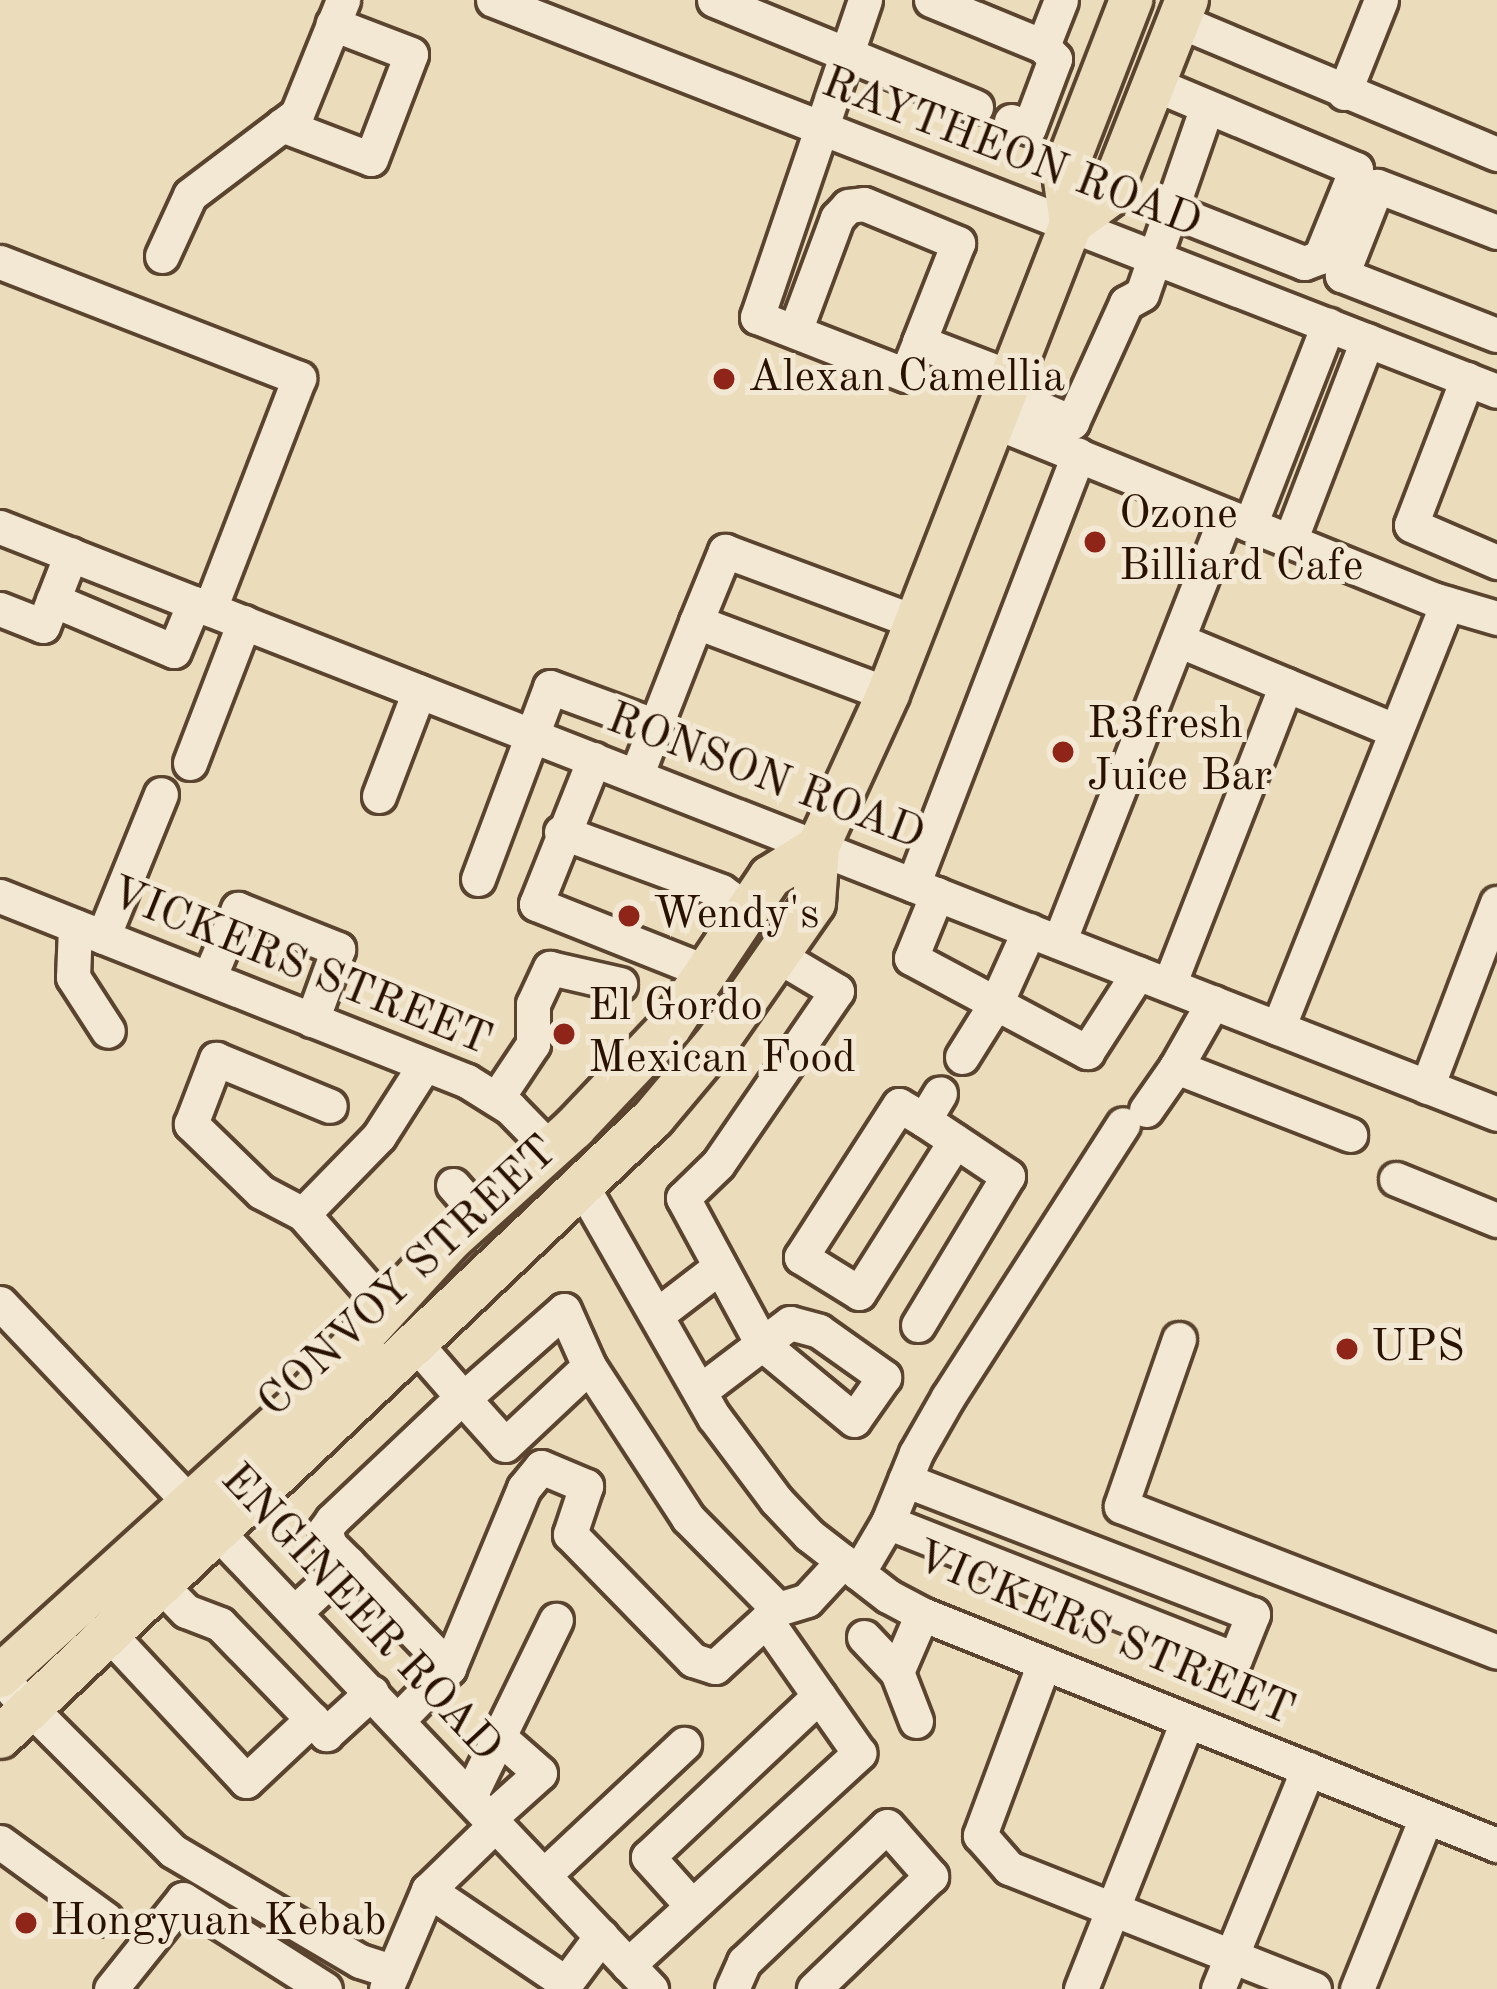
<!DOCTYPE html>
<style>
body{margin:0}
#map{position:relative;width:1497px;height:1989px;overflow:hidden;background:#ebdcbb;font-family:"Old Standard TT",serif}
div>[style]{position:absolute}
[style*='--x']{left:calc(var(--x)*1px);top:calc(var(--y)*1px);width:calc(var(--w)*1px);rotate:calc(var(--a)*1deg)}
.roads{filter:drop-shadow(3px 0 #5a442f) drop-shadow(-3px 0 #5a442f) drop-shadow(0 3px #5a442f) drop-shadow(0 -3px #5a442f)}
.minor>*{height:33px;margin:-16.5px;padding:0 16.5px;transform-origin:16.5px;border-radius:16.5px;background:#f2e8d3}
.major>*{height:42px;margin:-21px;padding:0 21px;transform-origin:21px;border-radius:21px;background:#ebdcbb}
.dots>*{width:33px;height:33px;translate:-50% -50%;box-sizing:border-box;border:6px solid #f2e8d3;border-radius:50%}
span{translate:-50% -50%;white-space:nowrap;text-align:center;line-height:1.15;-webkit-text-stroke:10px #f2e8d3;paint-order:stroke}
.street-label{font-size:45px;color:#2a1200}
.poi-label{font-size:45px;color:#2a1200}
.left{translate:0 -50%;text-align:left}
</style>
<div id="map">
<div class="roads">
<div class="minor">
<i style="--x:493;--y:0;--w:1077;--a:21.28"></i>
<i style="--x:714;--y:0;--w:283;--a:22.2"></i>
<i style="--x:865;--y:0;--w:335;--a:108.8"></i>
<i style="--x:757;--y:317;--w:160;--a:21.3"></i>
<i style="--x:906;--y:375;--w:35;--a:-68"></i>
<i style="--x:919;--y:342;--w:101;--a:21"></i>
<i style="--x:931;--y:0;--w:121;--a:22.3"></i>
<i style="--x:1043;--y:46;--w:49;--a:-68.6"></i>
<i style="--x:1179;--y:21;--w:345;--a:22.7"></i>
<i style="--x:1154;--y:84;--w:219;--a:22.8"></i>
<i style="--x:1356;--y:169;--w:95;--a:112.2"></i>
<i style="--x:1320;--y:257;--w:17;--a:159"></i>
<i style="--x:1304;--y:263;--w:142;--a:-158.5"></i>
<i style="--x:1344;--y:93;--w:100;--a:-68.3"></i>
<i style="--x:1011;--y:121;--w:19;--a:21"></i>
<i style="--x:1029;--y:128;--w:74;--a:-69.4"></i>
<i style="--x:1055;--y:59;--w:18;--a:-133"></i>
<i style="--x:282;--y:125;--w:95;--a:20.9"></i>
<i style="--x:371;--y:159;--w:112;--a:-69.1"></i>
<i style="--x:411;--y:54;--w:84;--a:-159"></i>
<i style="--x:1497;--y:232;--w:129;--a:-159"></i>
<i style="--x:1377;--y:186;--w:96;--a:111.5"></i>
<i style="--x:1342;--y:275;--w:166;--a:21.2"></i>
<i style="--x:162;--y:256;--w:67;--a:-65.3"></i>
<i style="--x:190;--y:195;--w:134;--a:-37.1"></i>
<i style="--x:297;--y:114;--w:123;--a:-68"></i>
<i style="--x:0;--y:262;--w:321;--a:21.2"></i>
<i style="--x:299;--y:378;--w:248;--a:111.1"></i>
<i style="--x:795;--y:331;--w:121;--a:-69.6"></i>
<i style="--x:837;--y:218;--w:16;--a:-47"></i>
<i style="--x:848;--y:206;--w:16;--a:-7"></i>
<i style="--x:864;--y:204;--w:102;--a:22.5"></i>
<i style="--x:958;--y:243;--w:106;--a:111.5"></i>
<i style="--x:1467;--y:379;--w:156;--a:111"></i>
<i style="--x:1411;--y:525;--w:94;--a:23.3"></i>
<i style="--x:1006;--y:394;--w:72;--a:23"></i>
<i style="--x:1072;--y:422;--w:131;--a:-65.6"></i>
<i style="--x:1126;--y:303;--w:18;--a:-29"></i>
<i style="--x:1142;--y:294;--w:196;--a:-70.9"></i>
<i style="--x:995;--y:422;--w:476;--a:22"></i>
<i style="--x:1436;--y:600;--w:64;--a:16.4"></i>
<i style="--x:1250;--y:525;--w:215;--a:-68.7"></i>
<i style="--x:0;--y:527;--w:1608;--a:21.41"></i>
<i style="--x:1290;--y:541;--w:215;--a:-69"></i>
<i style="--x:53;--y:600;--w:131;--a:22.9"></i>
<i style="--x:174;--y:651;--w:52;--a:-67.4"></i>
<i style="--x:0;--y:609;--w:46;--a:21.6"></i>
<i style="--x:43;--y:626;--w:77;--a:-68.7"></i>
<i style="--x:1178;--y:640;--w:234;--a:22.6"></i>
<i style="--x:888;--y:694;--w:205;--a:-159.4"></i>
<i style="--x:696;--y:622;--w:77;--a:-67.8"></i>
<i style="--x:725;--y:551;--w:204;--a:20.4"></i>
<i style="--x:594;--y:759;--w:156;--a:111.8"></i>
<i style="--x:536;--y:904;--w:184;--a:21.7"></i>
<i style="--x:190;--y:763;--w:151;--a:-69"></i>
<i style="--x:636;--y:776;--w:165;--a:-68.7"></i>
<i style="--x:379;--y:796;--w:112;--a:-69.1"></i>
<i style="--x:561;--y:832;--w:171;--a:20.2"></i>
<i style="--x:721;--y:891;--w:33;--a:35"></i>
<i style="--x:478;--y:879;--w:205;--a:-69.4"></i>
<i style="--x:550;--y:687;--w:113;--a:20.2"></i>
<i style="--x:913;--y:885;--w:461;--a:-69"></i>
<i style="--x:937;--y:894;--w:69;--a:112.1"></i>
<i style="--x:911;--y:958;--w:200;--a:28.1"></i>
<i style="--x:1087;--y:1052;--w:94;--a:-57.2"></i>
<i style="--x:0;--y:896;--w:502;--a:21.61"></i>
<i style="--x:467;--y:1081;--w:51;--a:32.1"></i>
<i style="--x:510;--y:1108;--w:56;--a:45.7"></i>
<i style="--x:75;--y:926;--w:51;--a:92.2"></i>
<i style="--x:73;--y:977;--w:64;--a:57.1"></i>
<i style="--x:103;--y:937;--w:154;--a:-67.9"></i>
<i style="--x:1059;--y:942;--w:458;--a:-68.6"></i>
<i style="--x:209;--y:978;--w:75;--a:-67.2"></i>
<i style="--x:238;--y:909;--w:108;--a:21.8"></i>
<i style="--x:338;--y:949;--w:76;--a:110.1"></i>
<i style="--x:1169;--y:985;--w:322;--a:-68.7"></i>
<i style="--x:1213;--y:1002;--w:75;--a:119.6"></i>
<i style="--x:1176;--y:1067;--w:187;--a:21.3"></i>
<i style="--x:1278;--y:1028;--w:457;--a:-68.3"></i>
<i style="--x:962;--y:1057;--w:66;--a:-58"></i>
<i style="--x:997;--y:1001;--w:78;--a:-65.7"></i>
<i style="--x:1427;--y:1087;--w:197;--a:-69.2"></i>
<i style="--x:497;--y:1098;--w:65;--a:-56.3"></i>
<i style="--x:533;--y:1044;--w:40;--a:-90"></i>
<i style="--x:533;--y:1004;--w:40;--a:-65"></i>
<i style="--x:550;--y:968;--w:72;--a:12.9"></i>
<i style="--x:1146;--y:1110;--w:52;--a:-55.1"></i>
<i style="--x:924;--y:1120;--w:29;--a:-149"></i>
<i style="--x:899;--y:1105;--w:181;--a:122.8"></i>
<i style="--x:801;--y:1257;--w:68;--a:31.8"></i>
<i style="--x:859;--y:1293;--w:180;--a:-57.7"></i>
<i style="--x:1396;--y:1179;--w:109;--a:22.1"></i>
<i style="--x:453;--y:1185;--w:38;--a:49"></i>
<i style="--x:582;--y:1186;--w:266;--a:60.3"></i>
<i style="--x:714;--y:1417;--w:104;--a:53.2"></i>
<i style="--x:776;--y:1500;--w:48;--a:46.7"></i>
<i style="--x:809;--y:1535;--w:100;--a:37.7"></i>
<i style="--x:888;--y:1596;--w:38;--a:28"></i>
<i style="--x:922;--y:1614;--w:620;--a:21.89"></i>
<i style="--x:303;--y:1214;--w:47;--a:-152.4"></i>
<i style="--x:261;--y:1192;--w:98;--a:-135.8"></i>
<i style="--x:191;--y:1124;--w:70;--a:-69"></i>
<i style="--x:216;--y:1059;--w:123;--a:22.4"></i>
<i style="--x:0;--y:1303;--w:946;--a:46.5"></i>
<i style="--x:386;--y:1309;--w:126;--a:-131.1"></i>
<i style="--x:303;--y:1214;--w:109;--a:-45.7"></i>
<i style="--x:379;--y:1136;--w:85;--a:-57.4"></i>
<i style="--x:658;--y:1314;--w:76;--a:-37.5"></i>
<i style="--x:918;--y:1325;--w:174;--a:-58.9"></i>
<i style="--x:1008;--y:1176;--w:101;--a:-146.3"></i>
<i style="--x:924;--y:1120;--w:31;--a:-59"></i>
<i style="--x:1179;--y:1339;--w:177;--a:109.2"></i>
<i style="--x:1121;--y:1506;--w:403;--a:21.2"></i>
<i style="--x:700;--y:1391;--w:78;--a:-37.2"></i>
<i style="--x:762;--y:1344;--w:35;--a:-37"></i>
<i style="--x:790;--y:1323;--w:30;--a:15"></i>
<i style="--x:819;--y:1331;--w:80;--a:35.3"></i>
<i style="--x:884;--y:1377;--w:52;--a:124.9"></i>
<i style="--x:854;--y:1420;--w:119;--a:-140.4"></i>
<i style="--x:762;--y:1344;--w:166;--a:-118.4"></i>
<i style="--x:683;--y:1198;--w:49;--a:-44.2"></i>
<i style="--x:718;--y:1164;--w:210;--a:-55.5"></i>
<i style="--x:837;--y:991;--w:69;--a:-149.3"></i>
<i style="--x:462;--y:1397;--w:64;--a:48.1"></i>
<i style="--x:505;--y:1445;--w:115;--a:-43.2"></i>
<i style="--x:464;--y:1398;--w:133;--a:-41.3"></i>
<i style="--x:564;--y:1310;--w:61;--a:65.9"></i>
<i style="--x:589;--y:1366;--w:181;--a:56.9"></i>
<i style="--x:688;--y:1518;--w:128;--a:45.3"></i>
<i style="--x:905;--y:1480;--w:373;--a:21.1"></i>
<i style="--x:1253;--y:1614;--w:48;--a:111.8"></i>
<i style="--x:1235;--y:1659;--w:373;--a:-158.5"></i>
<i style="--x:888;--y:1522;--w:74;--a:-67.9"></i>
<i style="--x:916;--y:1453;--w:64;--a:-60.3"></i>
<i style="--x:948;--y:1397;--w:324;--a:-57.3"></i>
<i style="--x:348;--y:1563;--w:146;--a:46.1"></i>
<i style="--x:858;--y:1573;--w:59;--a:-59.5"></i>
<i style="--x:296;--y:1611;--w:71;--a:-42.7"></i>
<i style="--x:348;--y:1563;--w:25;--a:-135"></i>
<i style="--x:330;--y:1545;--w:16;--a:-108"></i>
<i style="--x:325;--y:1530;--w:12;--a:-55"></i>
<i style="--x:332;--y:1520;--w:179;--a:-43.4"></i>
<i style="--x:462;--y:1397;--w:72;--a:-131"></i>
<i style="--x:109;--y:1634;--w:201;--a:47"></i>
<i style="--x:246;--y:1781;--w:91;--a:-43.2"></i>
<i style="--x:312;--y:1719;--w:132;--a:-134.1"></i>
<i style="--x:220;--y:1624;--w:36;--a:-159"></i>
<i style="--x:186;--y:1611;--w:36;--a:-134"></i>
<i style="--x:864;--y:1637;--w:48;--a:46.7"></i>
<i style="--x:1044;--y:1663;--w:184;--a:110.4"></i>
<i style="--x:980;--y:1835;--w:44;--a:48.7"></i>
<i style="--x:1009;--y:1868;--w:328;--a:21.6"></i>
<i style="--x:13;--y:1691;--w:226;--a:45"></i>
<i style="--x:173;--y:1851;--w:217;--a:30.5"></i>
<i style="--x:360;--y:1961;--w:35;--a:18"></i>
<i style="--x:312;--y:1719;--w:21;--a:47"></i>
<i style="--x:326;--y:1734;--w:62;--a:-42.4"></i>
<i style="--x:398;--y:1720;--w:73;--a:-45.6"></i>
<i style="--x:449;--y:1668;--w:195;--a:-67.4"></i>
<i style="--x:524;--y:1488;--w:27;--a:-51"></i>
<i style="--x:541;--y:1467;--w:49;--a:22.9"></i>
<i style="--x:586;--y:1486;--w:51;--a:108.4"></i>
<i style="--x:570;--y:1534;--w:176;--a:45.7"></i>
<i style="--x:693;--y:1660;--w:23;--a:18"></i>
<i style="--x:715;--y:1667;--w:86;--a:-42.6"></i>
<i style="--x:778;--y:1609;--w:30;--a:-17"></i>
<i style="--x:807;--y:1600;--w:53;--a:-47.3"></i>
<i style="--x:916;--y:1721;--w:53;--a:-111.2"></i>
<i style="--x:897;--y:1672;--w:63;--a:-66.7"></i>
<i style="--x:470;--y:1796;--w:196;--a:-64"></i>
<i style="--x:490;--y:1818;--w:67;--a:-42"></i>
<i style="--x:540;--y:1773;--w:55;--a:-138.7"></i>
<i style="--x:0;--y:1842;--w:131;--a:36"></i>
<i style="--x:544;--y:1875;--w:192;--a:-43.1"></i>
<i style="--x:428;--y:1890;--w:166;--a:34"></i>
<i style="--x:566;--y:1983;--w:59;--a:-53.3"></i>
<i style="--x:692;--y:1906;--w:66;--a:-131.9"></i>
<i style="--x:648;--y:1857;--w:235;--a:-43.3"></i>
<i style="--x:628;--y:1965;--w:314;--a:-42.5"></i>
<i style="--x:859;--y:1753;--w:162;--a:-125"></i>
<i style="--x:111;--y:1989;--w:115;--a:-51.3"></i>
<i style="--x:183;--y:1899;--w:168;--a:32.4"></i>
<i style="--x:386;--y:1989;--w:108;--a:-67"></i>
<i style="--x:428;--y:1890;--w:95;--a:-44.1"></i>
<i style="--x:732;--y:1989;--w:30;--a:-66"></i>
<i style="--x:744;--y:1962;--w:197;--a:-43.6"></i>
<i style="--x:887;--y:1826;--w:67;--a:48.7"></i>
<i style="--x:931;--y:1876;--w:163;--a:136"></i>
<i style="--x:1081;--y:1989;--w:288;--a:-68.4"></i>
<i style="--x:1218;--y:1989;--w:238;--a:-67.8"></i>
<i style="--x:1357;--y:1989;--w:185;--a:-68.1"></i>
</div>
<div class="major">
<i style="--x:1071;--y:224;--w:49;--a:-36.6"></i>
<i style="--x:1110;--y:195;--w:210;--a:-68.5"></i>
<i style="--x:0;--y:1676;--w:411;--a:-42.2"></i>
<i style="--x:304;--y:1400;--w:215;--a:-47.6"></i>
<i style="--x:449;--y:1241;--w:169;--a:-42.1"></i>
<i style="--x:574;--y:1128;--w:138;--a:-46.5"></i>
<i style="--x:669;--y:1028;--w:182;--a:-56.2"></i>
<i style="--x:770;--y:877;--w:57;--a:-32"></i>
<i style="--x:0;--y:1737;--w:901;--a:-43.47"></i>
<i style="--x:654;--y:1117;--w:98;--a:-50"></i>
<i style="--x:717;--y:1042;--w:169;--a:-55.1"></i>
<i style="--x:814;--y:903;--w:56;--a:-85.9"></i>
<i style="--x:818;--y:847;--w:168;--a:-65.4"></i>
<i style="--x:888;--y:694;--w:504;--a:-68.73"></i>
<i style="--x:1071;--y:224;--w:51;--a:-97.8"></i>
<i style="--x:1064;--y:173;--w:186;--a:-68.8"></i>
</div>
</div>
<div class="dots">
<i style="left:724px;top:379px;background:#8f2418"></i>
<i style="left:1095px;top:542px;background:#8f2418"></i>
<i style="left:1063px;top:752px;background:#8f2418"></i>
<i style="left:629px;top:916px;background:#8f2418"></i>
<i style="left:564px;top:1034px;background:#8f2418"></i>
<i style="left:1347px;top:1349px;background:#8f2418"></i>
<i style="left:26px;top:1923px;background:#8f2418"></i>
</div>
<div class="street-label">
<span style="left:1011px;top:154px;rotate:21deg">RAYTHEON ROAD</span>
<span style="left:765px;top:778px;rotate:21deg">RONSON ROAD</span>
<span style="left:300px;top:968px;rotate:22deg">VICKERS STREET</span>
<span style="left:409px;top:1278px;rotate:-43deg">CONVOY STREET</span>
<span style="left:360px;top:1614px;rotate:47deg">ENGINEER ROAD</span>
<span style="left:1104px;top:1635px;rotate:23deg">VICKERS STREET</span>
</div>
<div class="poi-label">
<span class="left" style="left:748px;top:379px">Alexan Camellia</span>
<span class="left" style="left:1119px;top:542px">Ozone<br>Billiard Cafe</span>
<span class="left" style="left:1087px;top:752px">R3fresh<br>Juice Bar</span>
<span class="left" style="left:653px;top:916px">Wendy's</span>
<span class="left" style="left:588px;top:1034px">El Gordo<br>Mexican Food</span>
<span class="left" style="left:1371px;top:1349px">UPS</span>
<span class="left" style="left:50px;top:1923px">Hongyuan Kebab</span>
</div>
</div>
